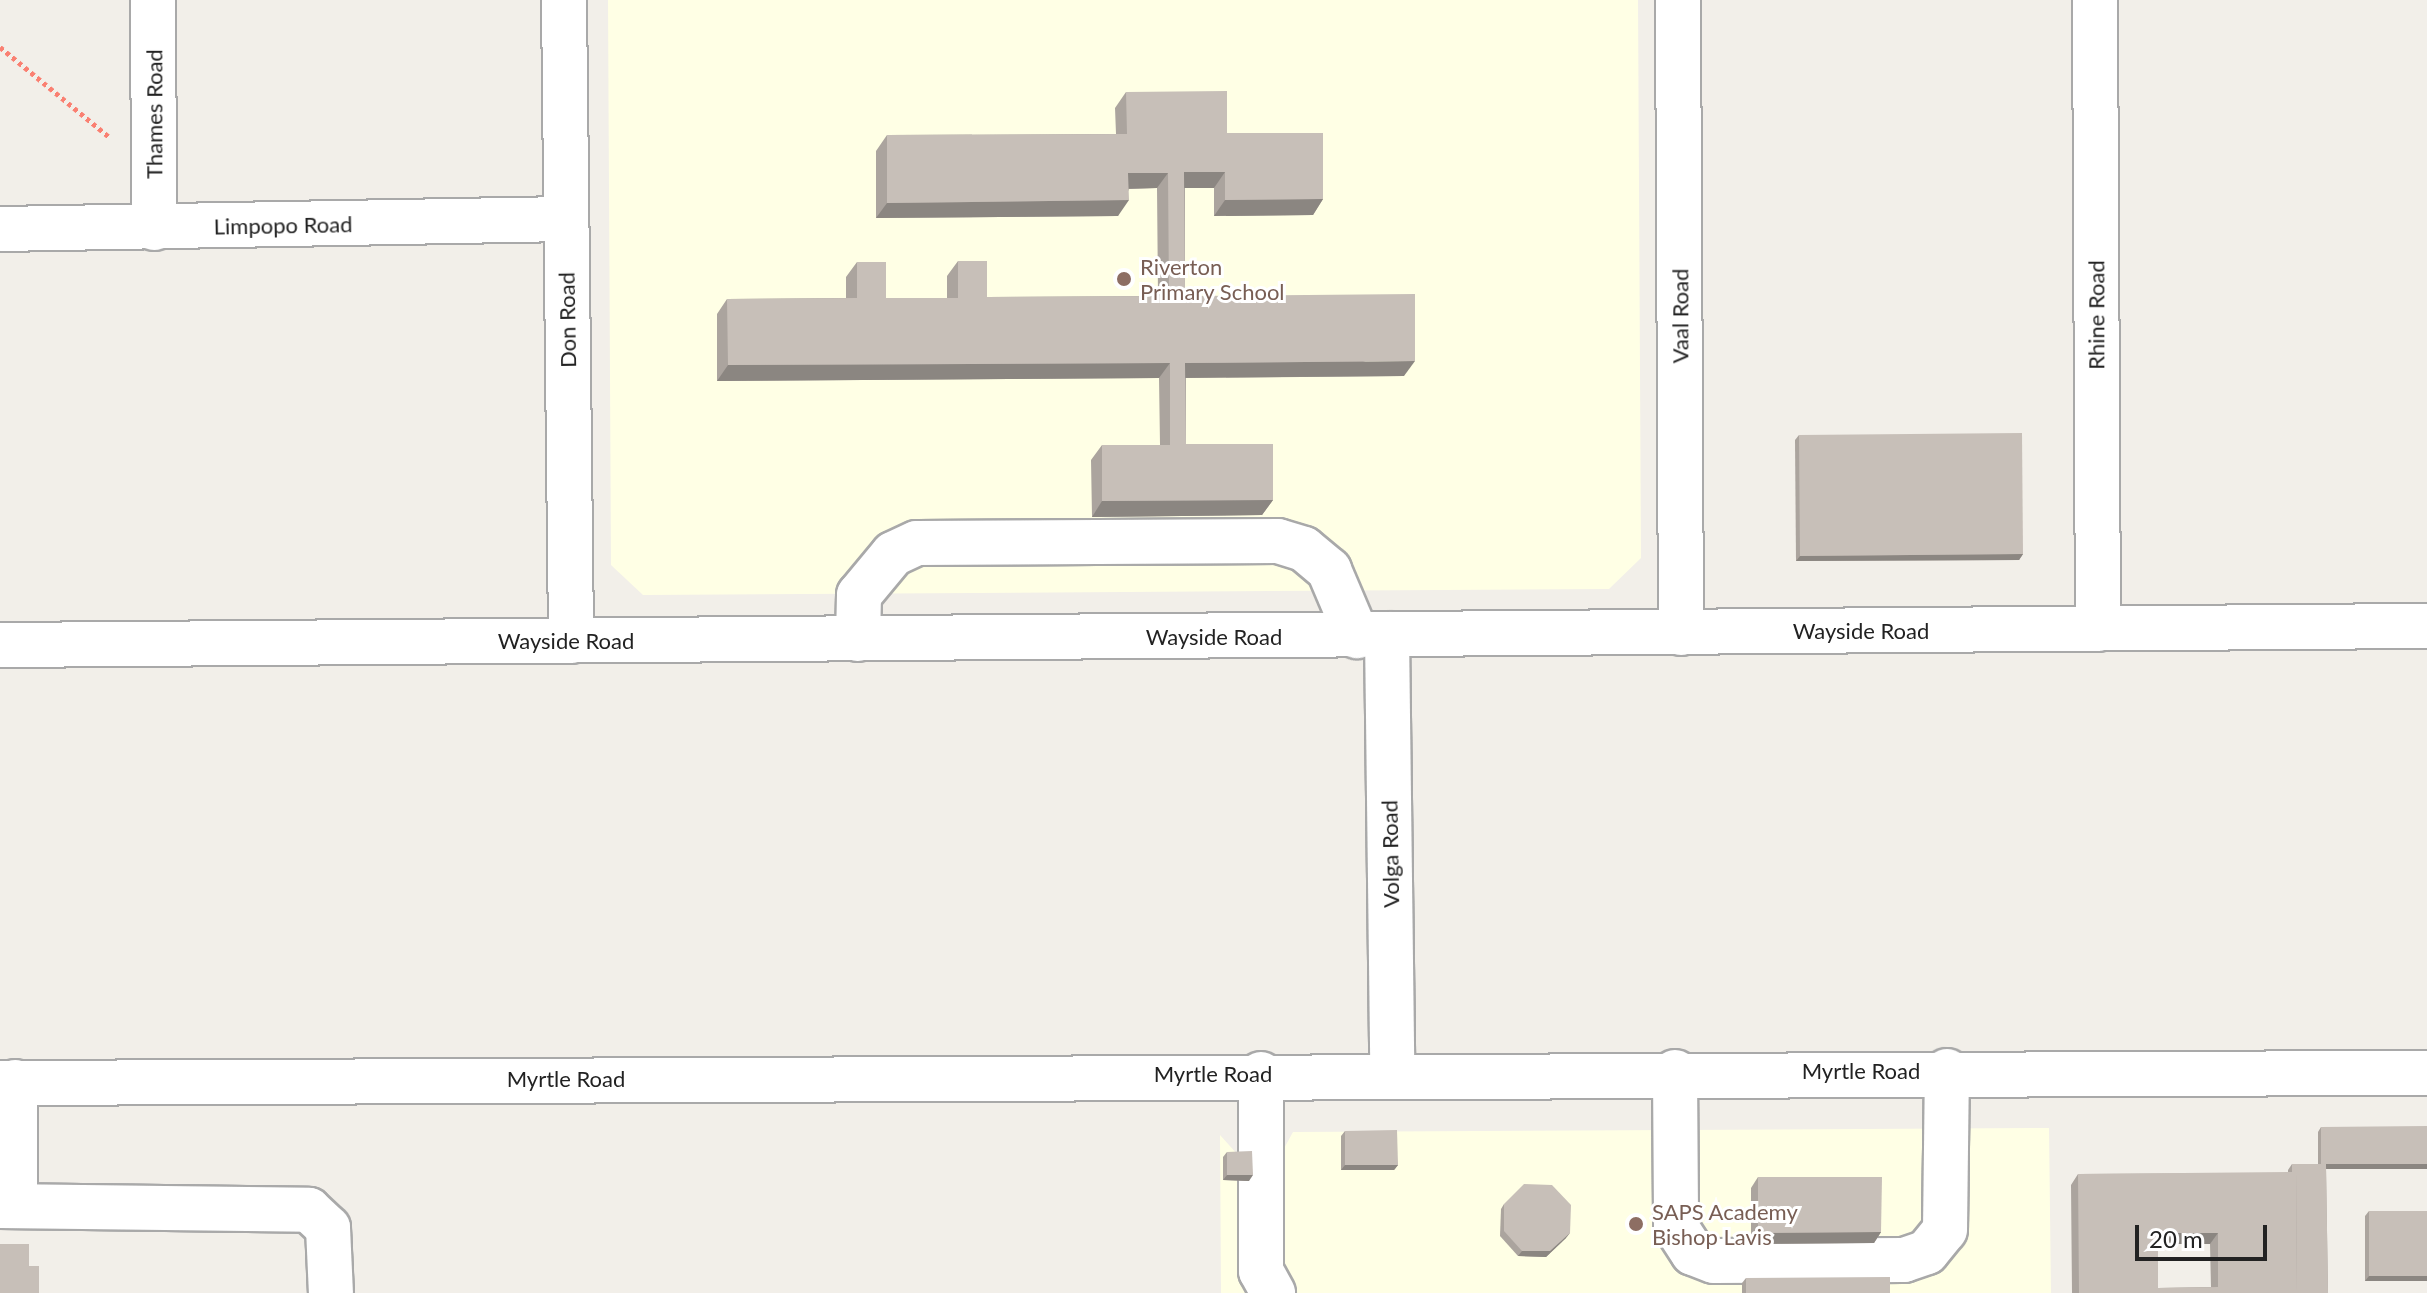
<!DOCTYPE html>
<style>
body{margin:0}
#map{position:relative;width:2427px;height:1293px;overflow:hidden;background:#f2efe9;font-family:Lato,sans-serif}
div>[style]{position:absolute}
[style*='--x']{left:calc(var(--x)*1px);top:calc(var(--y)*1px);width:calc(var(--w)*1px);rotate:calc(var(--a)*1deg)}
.education>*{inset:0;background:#ffffe5}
.path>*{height:5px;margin-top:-2.5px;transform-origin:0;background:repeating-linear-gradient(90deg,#fa8072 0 4px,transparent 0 8px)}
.roads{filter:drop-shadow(2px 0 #a9a9a9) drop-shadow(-2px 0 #a9a9a9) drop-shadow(0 2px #a9a9a9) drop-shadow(0 -2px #a9a9a9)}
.minor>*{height:44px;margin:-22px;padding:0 22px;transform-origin:22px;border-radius:22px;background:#fff}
.wall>*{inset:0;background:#aba49e}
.shaded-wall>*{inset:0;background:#8b8681}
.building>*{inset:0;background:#c7bfb8}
.dots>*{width:22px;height:22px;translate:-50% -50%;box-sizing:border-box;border:4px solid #fff;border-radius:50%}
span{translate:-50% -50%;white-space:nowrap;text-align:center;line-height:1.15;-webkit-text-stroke:6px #fff;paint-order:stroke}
.street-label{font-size:22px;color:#222}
.education-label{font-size:22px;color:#785e54}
.left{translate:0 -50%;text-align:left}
.scale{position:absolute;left:2135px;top:1225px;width:132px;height:36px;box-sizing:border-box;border:4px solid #222;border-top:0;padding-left:10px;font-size:24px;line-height:28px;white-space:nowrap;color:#222;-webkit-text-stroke:6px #fff;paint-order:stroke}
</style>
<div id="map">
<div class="education">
<i style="clip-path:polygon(608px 0,1638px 0,1641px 558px,1609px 589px,643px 595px,611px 565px)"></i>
<i style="clip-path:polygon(2049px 1128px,2051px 1293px,1221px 1293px,1220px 1135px,1238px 1155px,1281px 1154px,1293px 1132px)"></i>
</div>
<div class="path">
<i style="--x:0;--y:47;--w:141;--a:39.5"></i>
</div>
<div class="roads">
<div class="minor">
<i style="--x:153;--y:0;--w:228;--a:89.7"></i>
<i style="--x:564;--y:0;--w:641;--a:89.37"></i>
<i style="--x:1678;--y:0;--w:633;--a:89.73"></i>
<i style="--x:2095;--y:0;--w:629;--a:89.73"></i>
<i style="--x:0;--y:229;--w:566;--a:-1.01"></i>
<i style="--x:1387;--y:634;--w:440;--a:89.3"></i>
<i style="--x:858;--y:639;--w:44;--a:-88.7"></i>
<i style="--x:859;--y:595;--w:53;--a:-50.3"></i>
<i style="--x:893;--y:554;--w:26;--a:-25"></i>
<i style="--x:917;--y:543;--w:361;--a:-0.3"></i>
<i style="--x:1278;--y:541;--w:27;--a:17"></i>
<i style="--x:1304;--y:549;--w:33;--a:40"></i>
<i style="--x:1329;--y:570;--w:72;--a:67"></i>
<i style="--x:0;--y:645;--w:2427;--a:-0.45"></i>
<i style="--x:1675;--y:1072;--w:155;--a:89.6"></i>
<i style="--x:1676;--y:1227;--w:31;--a:57"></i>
<i style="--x:1693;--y:1253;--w:22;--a:21"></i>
<i style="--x:1714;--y:1261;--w:190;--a:-0.3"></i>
<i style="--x:1904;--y:1260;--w:24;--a:-19"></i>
<i style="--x:1927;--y:1252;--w:28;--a:-51"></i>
<i style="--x:1945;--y:1230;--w:159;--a:-89.3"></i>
<i style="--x:1261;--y:1074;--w:197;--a:90"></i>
<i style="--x:1261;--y:1271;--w:25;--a:61"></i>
<i style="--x:15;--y:1082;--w:124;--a:90"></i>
<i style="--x:0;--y:1083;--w:2427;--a:-0.24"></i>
<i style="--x:0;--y:1206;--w:309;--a:0.7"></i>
<i style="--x:309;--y:1210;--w:26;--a:43"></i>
<i style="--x:328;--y:1228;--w:65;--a:87.4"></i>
</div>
</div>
<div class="wall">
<i style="clip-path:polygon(1126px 92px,1227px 133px,1323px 199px,1313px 215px,1214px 216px,1214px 188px,1185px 188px,1185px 296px,1404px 376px,1186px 378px,1186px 444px,1273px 500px,1262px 515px,1092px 517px,1091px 460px,1102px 445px,1160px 445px,1159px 378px,717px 381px,717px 314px,727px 299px,846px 298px,846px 277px,857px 262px,886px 298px,947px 298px,947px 276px,958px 261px,987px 297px,1158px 296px,1157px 188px,1129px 189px,1118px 216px,876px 218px,876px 151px,887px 135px,1116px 134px,1115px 108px)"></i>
<i style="clip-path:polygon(1799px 435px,2023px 554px,2019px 560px,1796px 561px,1795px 440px)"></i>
<i style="clip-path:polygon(evenodd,2321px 1127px,2326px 1169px,2328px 1293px,2072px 1293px,2071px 1185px,2078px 1174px,2288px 1173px,2288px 1170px,2292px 1164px,2318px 1164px,2318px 1132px,2321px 1127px,2158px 1244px,2210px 1244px,2211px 1287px,2158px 1288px,2158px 1244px)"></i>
<i style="clip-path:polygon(1345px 1131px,1398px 1165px,1394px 1170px,1341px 1170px,1341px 1136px)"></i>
<i style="clip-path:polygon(1227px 1152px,1249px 1181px,1223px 1180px,1223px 1157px)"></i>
<i style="clip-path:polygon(1758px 1177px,1881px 1232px,1874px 1243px,1751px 1244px,1751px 1188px)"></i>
<i style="clip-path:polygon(1504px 1204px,1566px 1238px,1546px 1257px,1518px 1256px,1500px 1236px,1501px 1209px)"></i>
<i style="clip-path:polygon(2369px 1211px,2427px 1211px,2427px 1281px,2365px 1281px,2365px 1216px)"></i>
<i style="clip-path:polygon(1746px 1278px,1890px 1293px,1742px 1293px,1742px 1283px)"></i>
</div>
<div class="shaded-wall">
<i style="clip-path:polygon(1184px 172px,1225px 172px,1214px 188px,1174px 188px)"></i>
<i style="clip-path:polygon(1128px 173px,1168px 173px,1157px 188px,1118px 189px)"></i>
<i style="clip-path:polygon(1323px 199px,1313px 215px,1214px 216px,1225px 200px)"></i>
<i style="clip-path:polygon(1129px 200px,1118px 216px,876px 218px,887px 203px)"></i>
<i style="clip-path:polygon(1415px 361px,1404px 376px,1175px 378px,1185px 363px)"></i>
<i style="clip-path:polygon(1170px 363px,1159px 378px,717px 381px,728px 365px)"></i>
<i style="clip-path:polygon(1273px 500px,1262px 515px,1092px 517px,1102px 501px)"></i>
<i style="clip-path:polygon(2023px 554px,2019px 560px,1796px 561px,1800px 556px)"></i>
<i style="clip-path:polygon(2326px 1164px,2427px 1164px,2427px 1169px,2322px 1169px)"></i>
<i style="clip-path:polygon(1345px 1165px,1398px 1165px,1394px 1170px,1341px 1170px)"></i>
<i style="clip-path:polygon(1227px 1175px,1253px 1175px,1249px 1181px,1223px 1180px)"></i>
<i style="clip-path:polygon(1881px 1232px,1874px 1243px,1751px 1244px,1758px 1233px)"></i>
<i style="clip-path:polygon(1570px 1233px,1566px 1238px,1546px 1257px,1518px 1256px,1522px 1251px)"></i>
<i style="clip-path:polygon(2158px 1233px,2218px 1233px,2210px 1244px,2151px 1244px)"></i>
<i style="clip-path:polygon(2369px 1276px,2427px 1276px,2427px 1281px,2365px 1281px)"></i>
</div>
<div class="building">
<i style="clip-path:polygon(1227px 91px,1227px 133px,1323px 133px,1323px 199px,1225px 200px,1225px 172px,1184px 172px,1185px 296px,1415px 294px,1415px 361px,1185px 363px,1186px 444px,1273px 444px,1273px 500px,1102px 501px,1102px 445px,1170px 445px,1170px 363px,728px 365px,727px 299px,857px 298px,857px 262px,886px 262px,886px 298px,958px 298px,958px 261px,987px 261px,987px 297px,1169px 296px,1168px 173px,1128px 173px,1129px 200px,887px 203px,887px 135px,1127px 134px,1126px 92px)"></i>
<i style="clip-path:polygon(2022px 433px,2023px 554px,1800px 556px,1799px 435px)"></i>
<i style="clip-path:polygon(2427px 1126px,2427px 1164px,2326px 1164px,2328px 1293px,2297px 1293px,2296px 1172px,2292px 1172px,2292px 1164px,2321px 1164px,2321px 1127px)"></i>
<i style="clip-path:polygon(1397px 1130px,1398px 1165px,1345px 1165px,1345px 1131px)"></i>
<i style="clip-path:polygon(1252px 1151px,1253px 1175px,1227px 1175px,1227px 1152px)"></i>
<i style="clip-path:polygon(evenodd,2296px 1172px,2297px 1293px,2079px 1293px,2078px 1174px,2296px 1172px,2158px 1233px,2218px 1233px,2218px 1287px,2158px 1288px,2158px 1233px)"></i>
<i style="clip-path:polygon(1758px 1177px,1882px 1177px,1881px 1232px,1758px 1233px)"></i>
<i style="clip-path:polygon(1524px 1184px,1552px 1185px,1571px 1205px,1570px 1233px,1550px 1251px,1522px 1251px,1504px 1231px,1504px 1204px)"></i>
<i style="clip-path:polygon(2369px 1211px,2427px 1211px,2427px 1276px,2369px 1276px)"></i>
<i style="clip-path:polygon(0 1244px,29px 1244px,29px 1266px,39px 1266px,39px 1293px,0 1293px)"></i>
<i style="clip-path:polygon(1890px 1277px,1890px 1293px,1746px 1293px,1746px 1278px)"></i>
</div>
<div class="dots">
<i style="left:1124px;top:279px;background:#8d6e63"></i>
<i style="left:1636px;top:1224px;background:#8d6e63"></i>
</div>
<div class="street-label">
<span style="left:154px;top:114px;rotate:-90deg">Thames Road</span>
<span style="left:283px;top:225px;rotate:-1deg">Limpopo Road</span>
<span style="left:2096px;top:315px;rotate:-90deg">Rhine Road</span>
<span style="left:1680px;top:316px;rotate:-90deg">Vaal Road</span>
<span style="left:567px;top:320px;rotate:-91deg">Don Road</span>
<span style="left:1861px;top:631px">Wayside Road</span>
<span style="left:1214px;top:637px">Wayside Road</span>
<span style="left:566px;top:641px">Wayside Road</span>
<span style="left:1390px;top:854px;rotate:-91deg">Volga Road</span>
<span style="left:1861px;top:1071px">Myrtle Road</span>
<span style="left:1213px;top:1074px">Myrtle Road</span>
<span style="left:566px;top:1079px">Myrtle Road</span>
</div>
<div class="education-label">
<span class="left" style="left:1140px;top:279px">Riverton<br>Primary School</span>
<span class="left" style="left:1652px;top:1224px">SAPS Academy<br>Bishop Lavis</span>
</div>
<div class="scale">20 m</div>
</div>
